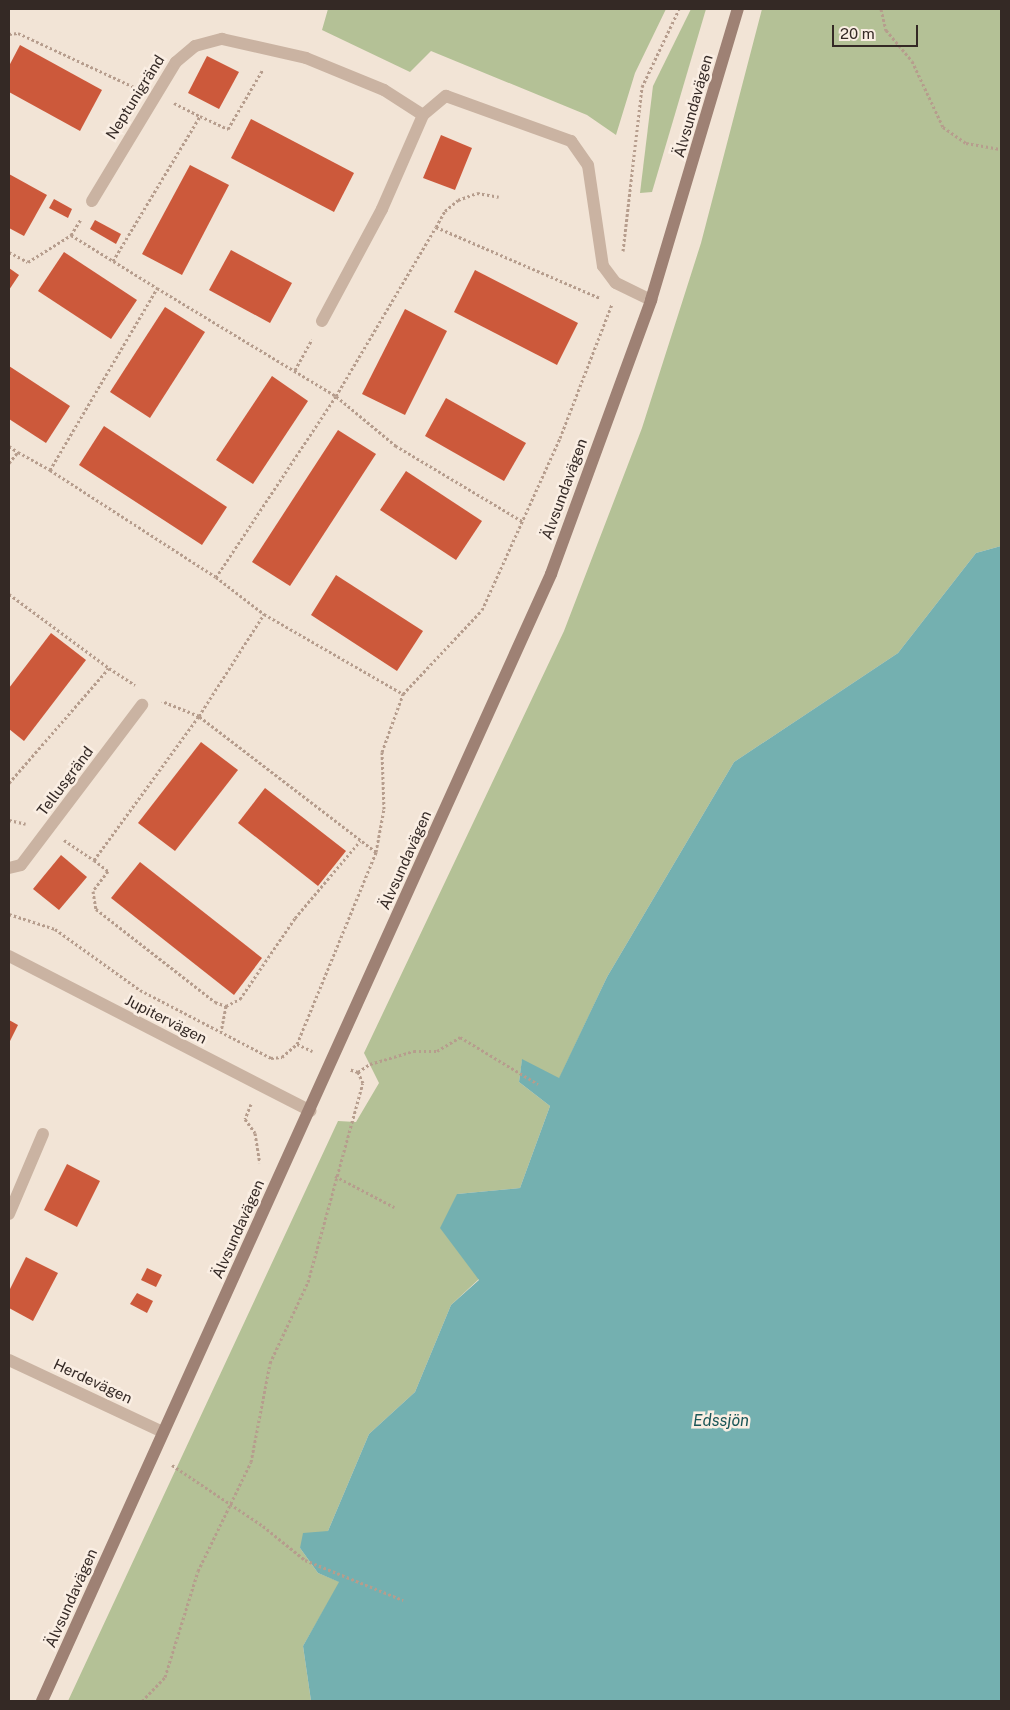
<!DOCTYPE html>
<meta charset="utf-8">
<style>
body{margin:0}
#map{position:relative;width:1010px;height:1710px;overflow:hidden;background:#f2e4d6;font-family:"Public Sans",sans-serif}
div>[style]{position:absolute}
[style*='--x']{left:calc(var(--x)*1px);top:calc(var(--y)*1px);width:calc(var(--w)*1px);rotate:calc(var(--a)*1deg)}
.green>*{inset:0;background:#b4c196}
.water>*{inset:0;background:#74b0b0}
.building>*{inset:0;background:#cc593b}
.path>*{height:3px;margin-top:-1.5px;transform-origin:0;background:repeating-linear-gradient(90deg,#b69d8d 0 2.5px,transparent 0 5px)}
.street>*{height:12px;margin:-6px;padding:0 6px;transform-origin:6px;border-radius:6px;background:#cab3a2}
.secondary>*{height:12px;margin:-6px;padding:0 6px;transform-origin:6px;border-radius:6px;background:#9e8174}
span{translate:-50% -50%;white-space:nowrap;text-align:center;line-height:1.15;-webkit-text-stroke:5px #faeee3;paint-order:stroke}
.street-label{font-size:15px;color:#342925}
.water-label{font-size:16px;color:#195557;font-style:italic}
.frame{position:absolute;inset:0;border:10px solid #342925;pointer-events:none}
.scale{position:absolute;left:832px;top:25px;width:86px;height:22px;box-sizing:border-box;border:2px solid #342925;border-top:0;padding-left:6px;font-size:15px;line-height:18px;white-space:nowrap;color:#342925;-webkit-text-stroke:4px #faeee3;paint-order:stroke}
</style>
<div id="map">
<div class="green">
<i style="clip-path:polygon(328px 9px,666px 9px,635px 73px,616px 135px,587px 115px,431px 51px,410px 72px,322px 30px)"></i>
<i style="clip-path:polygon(691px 9px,706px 9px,652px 192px,640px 193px,653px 86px)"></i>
<i style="clip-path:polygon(762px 9px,1001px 9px,1001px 546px,976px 553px,898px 653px,734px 762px,607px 977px,559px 1079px,522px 1060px,519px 1082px,550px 1106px,520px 1188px,457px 1194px,479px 1279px,451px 1305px,415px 1392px,369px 1434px,328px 1531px,300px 1548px,318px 1573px,340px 1582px,303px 1646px,311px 1701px,68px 1701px,338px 1121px,356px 1122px,379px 1083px,364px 1053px,564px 631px,642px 428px,701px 243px)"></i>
</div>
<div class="water">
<i style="clip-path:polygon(1001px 546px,1001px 1701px,311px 1701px,303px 1646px,339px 1582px,318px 1573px,300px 1548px,303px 1533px,328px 1531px,369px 1434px,415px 1392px,451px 1305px,479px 1280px,440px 1228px,457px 1194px,520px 1188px,550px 1106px,519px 1082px,522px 1059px,559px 1078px,607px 977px,734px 762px,898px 653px,976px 553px)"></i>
</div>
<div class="building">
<i style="clip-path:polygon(20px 45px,102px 90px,80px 131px,9px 92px,9px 66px)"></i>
<i style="clip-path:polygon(207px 56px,239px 72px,219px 109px,188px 93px)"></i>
<i style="clip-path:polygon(251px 119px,354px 173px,334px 212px,231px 158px)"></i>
<i style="clip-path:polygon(441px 135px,472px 148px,455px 190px,423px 178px)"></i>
<i style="clip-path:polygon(190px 165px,229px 185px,182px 275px,142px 254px)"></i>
<i style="clip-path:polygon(9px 174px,47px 195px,24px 236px,9px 228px)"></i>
<i style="clip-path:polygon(54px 199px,72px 209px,68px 218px,49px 208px)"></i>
<i style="clip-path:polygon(95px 220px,121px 234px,116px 244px,90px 229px)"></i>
<i style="clip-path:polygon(231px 250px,292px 283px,270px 323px,209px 290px)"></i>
<i style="clip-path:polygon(64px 252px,137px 300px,111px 339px,38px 291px)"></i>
<i style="clip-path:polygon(9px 268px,19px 275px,9px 290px)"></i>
<i style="clip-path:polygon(475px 270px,578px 323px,557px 365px,454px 312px)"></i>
<i style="clip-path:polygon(165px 307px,205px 332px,150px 418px,110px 392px)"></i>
<i style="clip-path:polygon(405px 309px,447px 331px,405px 415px,362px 394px)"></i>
<i style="clip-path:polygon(9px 366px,70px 406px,46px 443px,9px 419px)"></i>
<i style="clip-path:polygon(272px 376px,308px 401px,253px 484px,216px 460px)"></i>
<i style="clip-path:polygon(446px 398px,526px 443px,504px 481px,425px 436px)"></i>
<i style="clip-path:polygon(104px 426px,227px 507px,202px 545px,79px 465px)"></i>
<i style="clip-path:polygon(338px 430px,376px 454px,290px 586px,252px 562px)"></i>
<i style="clip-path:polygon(406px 471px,482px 521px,456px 560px,380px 510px)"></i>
<i style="clip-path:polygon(336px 575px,423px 631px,397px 671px,311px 615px)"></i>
<i style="clip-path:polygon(51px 633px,86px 660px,24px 741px,9px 729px,9px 688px)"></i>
<i style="clip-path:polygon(201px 742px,238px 770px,175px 851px,138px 823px)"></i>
<i style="clip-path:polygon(265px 788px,346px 851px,318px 886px,238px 823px)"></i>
<i style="clip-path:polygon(61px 855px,87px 877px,59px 910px,33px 889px)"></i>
<i style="clip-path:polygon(140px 862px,262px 958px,234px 995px,111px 898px)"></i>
<i style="clip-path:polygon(9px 1020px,18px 1025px,9px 1043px)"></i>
<i style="clip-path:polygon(67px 1164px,100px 1181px,77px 1227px,44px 1210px)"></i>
<i style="clip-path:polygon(26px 1257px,58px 1273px,33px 1321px,9px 1308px,9px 1291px)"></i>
<i style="clip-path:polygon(147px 1268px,162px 1275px,156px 1287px,141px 1280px)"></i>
<i style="clip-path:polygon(137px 1293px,153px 1301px,147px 1313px,130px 1304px)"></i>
</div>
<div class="path">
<i style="--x:881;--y:9;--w:22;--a:77"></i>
<i style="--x:886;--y:30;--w:40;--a:50"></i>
<i style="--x:912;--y:61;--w:73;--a:64.8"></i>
<i style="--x:943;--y:127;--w:28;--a:35"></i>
<i style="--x:966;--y:143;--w:36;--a:10"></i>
<i style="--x:9;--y:34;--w:9;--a:-6"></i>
<i style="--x:18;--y:33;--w:130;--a:25"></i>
<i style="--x:174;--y:103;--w:29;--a:27"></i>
<i style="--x:436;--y:227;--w:18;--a:-61"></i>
<i style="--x:445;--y:211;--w:17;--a:-40"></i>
<i style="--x:458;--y:200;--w:20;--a:-20"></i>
<i style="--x:477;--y:193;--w:22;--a:10"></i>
<i style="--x:71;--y:235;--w:19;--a:-58"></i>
<i style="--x:623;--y:251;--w:165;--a:-83.4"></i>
<i style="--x:642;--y:87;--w:86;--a:-64.6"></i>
<i style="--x:9;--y:252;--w:21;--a:28"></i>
<i style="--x:28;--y:262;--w:51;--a:-32.1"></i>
<i style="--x:71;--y:235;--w:101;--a:31.6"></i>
<i style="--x:113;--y:261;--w:169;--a:-59"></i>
<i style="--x:200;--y:116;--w:31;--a:25"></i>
<i style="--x:228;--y:129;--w:69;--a:-59.7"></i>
<i style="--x:295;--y:370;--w:35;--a:-61"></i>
<i style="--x:9;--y:446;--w:11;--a:34"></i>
<i style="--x:9;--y:463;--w:14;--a:-51"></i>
<i style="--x:18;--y:452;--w:37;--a:29"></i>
<i style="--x:50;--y:470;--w:197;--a:32.8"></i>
<i style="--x:216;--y:577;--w:61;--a:37.6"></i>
<i style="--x:50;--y:470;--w:211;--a:-59.5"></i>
<i style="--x:157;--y:288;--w:209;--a:31.1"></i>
<i style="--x:336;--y:396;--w:217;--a:123.5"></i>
<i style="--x:522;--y:521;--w:147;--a:-149.2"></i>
<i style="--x:396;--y:446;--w:78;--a:-140.2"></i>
<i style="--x:336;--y:396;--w:196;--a:-59.4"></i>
<i style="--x:436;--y:227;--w:179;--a:23.4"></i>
<i style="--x:9;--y:594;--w:124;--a:36.5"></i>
<i style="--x:9;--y:783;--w:152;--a:-49"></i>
<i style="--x:109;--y:668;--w:31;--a:33"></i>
<i style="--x:9;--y:820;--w:17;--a:13"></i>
<i style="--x:64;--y:840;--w:36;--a:34"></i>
<i style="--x:94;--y:860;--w:178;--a:-53.9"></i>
<i style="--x:199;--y:716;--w:40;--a:-158"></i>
<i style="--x:376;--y:852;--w:223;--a:-142.5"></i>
<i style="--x:199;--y:716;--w:121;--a:-57.5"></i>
<i style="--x:264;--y:614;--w:160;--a:29.9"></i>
<i style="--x:94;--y:860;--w:18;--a:38"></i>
<i style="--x:108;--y:871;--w:25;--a:127"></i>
<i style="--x:93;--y:891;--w:18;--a:81"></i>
<i style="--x:96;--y:909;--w:151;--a:38"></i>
<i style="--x:215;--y:1002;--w:12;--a:20"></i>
<i style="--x:226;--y:1006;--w:26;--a:101"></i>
<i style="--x:9;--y:914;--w:48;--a:18.1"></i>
<i style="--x:55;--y:929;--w:105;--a:35.7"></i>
<i style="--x:140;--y:990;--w:148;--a:27.4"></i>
<i style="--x:271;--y:1058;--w:11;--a:-5"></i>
<i style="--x:282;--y:1057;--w:20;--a:-41"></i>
<i style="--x:297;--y:1044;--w:208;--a:-67.6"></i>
<i style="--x:376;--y:852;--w:44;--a:-79.5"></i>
<i style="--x:384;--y:809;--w:57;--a:-92"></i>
<i style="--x:382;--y:752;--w:62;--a:-70.1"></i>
<i style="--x:403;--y:694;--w:115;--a:-46.8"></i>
<i style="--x:482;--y:610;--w:189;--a:-65.6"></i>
<i style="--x:560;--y:438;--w:144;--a:-68.8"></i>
<i style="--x:226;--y:1006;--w:16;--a:-27"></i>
<i style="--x:240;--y:999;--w:98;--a:-55.8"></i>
<i style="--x:295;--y:918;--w:101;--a:-49.8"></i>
<i style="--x:297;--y:1044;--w:17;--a:25"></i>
<i style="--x:358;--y:1072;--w:14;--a:-34"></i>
<i style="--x:370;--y:1064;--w:46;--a:-16.5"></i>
<i style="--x:414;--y:1051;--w:23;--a:0"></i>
<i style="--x:437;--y:1051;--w:27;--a:-31"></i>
<i style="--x:460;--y:1037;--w:91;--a:31.1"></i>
<i style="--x:251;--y:1104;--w:16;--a:112"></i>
<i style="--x:245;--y:1119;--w:17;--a:54"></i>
<i style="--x:255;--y:1133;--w:30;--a:81"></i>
<i style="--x:335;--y:1176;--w:67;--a:27.7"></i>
<i style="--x:172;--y:1465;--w:110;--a:33.8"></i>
<i style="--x:263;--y:1526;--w:54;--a:39"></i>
<i style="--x:305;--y:1560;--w:106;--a:22.2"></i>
<i style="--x:142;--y:1701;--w:33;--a:-46"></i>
<i style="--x:165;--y:1677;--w:111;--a:-72.7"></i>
<i style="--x:198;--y:1571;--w:121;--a:-64.1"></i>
<i style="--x:251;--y:1462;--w:101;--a:-79.1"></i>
<i style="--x:270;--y:1363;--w:89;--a:-64.9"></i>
<i style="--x:308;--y:1282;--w:206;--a:-74.6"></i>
<i style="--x:363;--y:1083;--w:12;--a:-114"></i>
<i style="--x:358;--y:1072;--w:9;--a:-162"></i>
</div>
<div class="street">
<i style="--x:92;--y:201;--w:162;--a:-58.9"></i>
<i style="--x:176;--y:62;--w:25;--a:-40"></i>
<i style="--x:195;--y:46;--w:28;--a:-15"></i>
<i style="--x:222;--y:39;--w:86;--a:12.7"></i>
<i style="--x:306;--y:58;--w:84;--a:22.3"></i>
<i style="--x:384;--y:90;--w:46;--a:32.7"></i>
<i style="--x:423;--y:115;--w:30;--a:-40"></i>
<i style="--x:446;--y:96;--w:133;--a:19.8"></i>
<i style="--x:571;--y:141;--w:29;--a:55"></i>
<i style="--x:588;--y:165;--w:102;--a:81.6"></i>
<i style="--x:603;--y:266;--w:21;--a:53"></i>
<i style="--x:616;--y:283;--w:39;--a:26"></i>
<i style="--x:322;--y:321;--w:127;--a:-61.8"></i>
<i style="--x:382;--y:209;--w:103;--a:-66.4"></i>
<i style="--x:9;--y:868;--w:12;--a:-14"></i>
<i style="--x:21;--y:865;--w:201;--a:-52.9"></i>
<i style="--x:9;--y:956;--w:339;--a:27.2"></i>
<i style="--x:9;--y:1214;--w:87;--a:-67"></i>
<i style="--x:9;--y:1360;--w:170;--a:25.1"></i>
</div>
<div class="secondary">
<i style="--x:42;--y:1701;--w:1237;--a:-65.69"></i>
<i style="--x:551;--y:574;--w:292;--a:-69.9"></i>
<i style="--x:651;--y:300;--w:304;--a:-73.4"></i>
</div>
<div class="street-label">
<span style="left:135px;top:97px;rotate:-58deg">Neptunigränd</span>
<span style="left:693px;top:106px;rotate:-74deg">Älvsundavägen</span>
<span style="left:564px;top:489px;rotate:-70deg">Älvsundavägen</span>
<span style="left:65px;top:781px;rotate:-53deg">Tellusgränd</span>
<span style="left:405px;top:860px;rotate:-66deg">Älvsundavägen</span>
<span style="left:166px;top:1019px;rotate:27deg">Jupitervägen</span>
<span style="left:238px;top:1229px;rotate:-66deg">Älvsundavägen</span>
<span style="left:93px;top:1381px;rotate:25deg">Herdevägen</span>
<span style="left:71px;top:1598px;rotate:-66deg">Älvsundavägen</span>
</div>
<div class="water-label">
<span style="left:721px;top:1421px">Edssjön</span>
</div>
<div class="frame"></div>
<div class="scale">20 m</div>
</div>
